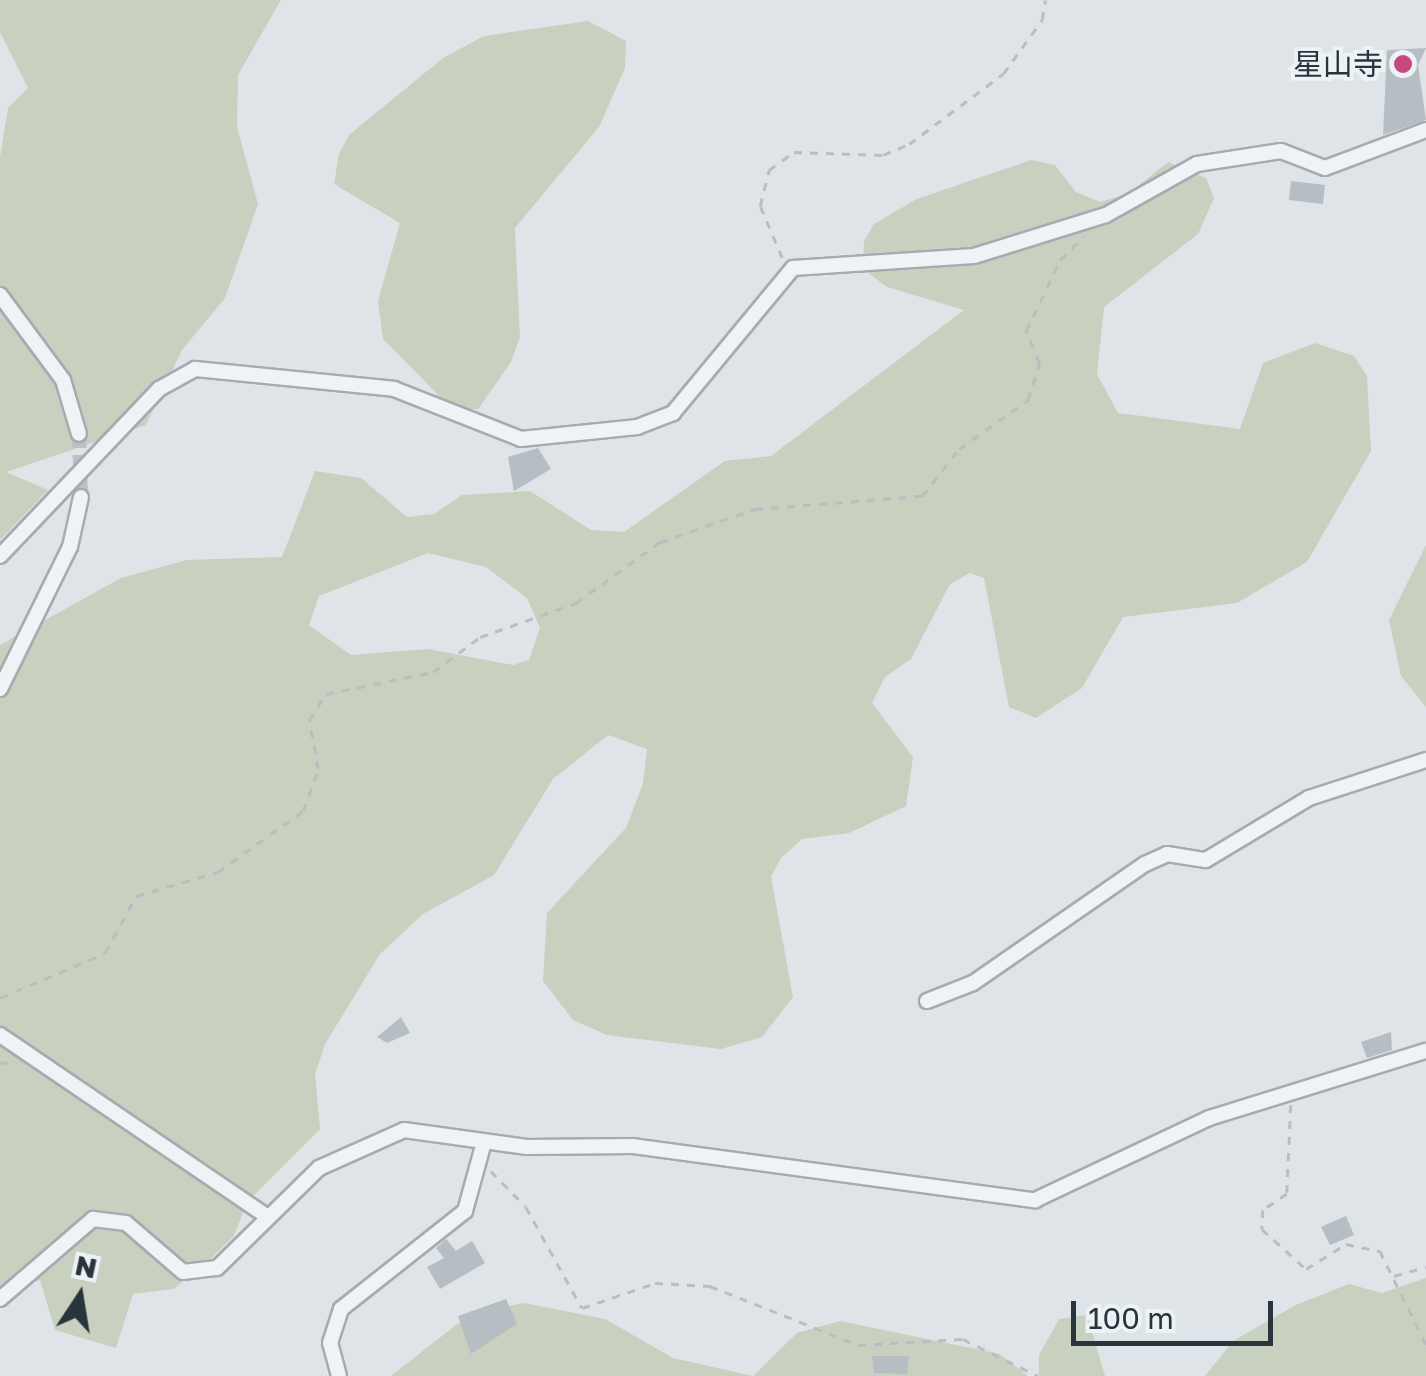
<!DOCTYPE html>
<meta charset="utf-8">
<style>
body{margin:0}
#map{position:relative;width:1426px;height:1376px;overflow:hidden;background:#dee4e7;font-family:"Golos Text","Noto Sans JP",sans-serif}
div>[style]{position:absolute}
[style*='--x']{left:calc(var(--x)*1px);top:calc(var(--y)*1px);width:calc(var(--w)*1px);rotate:calc(var(--a)*1deg)}
.green>*{inset:0;background:#c8d0bf}
.building>*{inset:0;background:#b6bec3}
.minor-tunnel>*{height:14px;margin-top:-7px;transform-origin:0;background:repeating-linear-gradient(90deg,#bac1c5 0 14px,transparent 0 21px)}
.path>*{height:2.5px;margin-top:-1.25px;transform-origin:0;background:repeating-linear-gradient(90deg,#b8bec1 0 8px,transparent 0 16px)}
.roads{filter:drop-shadow(2px 0 #a4acb1) drop-shadow(-2px 0 #a4acb1) drop-shadow(0 2px #a4acb1) drop-shadow(0 -2px #a4acb1)}
.minor>*{height:14px;margin:-7px;padding:0 7px;transform-origin:7px;border-radius:7px;background:#f0f3f5}
.dots>*{width:28px;height:28px;translate:-50% -50%;box-sizing:border-box;border:5px solid #edf2f5;border-radius:50%}
span{translate:-50% -50%;white-space:nowrap;text-align:center;line-height:1.15;-webkit-text-stroke:8px #edf2f5;paint-order:stroke}
.poi-label{font-size:30px;color:#28353d}
.right{translate:-100% -50%;text-align:right}
.north{position:absolute;left:30px;top:1246px;width:100px;height:100px;-webkit-text-stroke:8px #edf2f5;paint-order:stroke;rotate:12deg;font-size:28px;font-weight:700;line-height:40px;text-align:center;color:#28353d}
.north::after{content:'';display:block;margin:auto;width:35px;height:45px;background:#28353d;clip-path:polygon(50% 0,100% 100%,50% 72%,0 100%)}
.scale{position:absolute;left:1071px;top:1301px;width:202px;height:45px;box-sizing:border-box;border:5px solid #28353d;border-top:0;padding-left:12px;font-size:30px;line-height:35px;white-space:nowrap;color:#28353d;-webkit-text-stroke:8px #edf2f5;paint-order:stroke}
</style>
<div id="map">
<div class="green">
<i style="clip-path:polygon(0 0,281px 0,238px 75px,237px 127px,258px 204px,225px 298px,182px 350px,146px 425px,6px 472px,48px 490px,0 540px,0 157px,8px 108px,28px 88px,0 32px)"></i>
<i style="clip-path:polygon(588px 21px,626px 41px,625px 68px,599px 127px,515px 228px,520px 337px,511px 362px,478px 409px,452px 409px,383px 339px,378px 301px,400px 223px,334px 184px,339px 154px,349px 135px,443px 58px,484px 36px)"></i>
<i style="clip-path:polygon(evenodd,1031px 160px,1055px 165px,1076px 192px,1100px 202px,1128px 194px,1168px 162px,1206px 178px,1214px 198px,1198px 234px,1104px 307px,1097px 374px,1118px 413px,1240px 429px,1263px 363px,1315px 343px,1354px 356px,1367px 376px,1371px 451px,1307px 562px,1237px 603px,1123px 617px,1082px 688px,1036px 718px,1009px 707px,984px 578px,970px 573px,950px 584px,911px 659px,885px 677px,872px 703px,913px 757px,906px 806px,849px 833px,802px 839px,781px 858px,771px 877px,793px 997px,762px 1037px,721px 1049px,607px 1035px,573px 1020px,543px 981px,547px 913px,626px 828px,643px 784px,647px 749px,608px 735px,553px 779px,494px 875px,423px 914px,380px 954px,325px 1044px,315px 1074px,320px 1129px,248px 1201px,233px 1237px,205px 1264px,173px 1289px,133px 1294px,116px 1348px,55px 1330px,40px 1280px,0 1291px,0 645px,121px 578px,187px 560px,282px 557px,315px 471px,361px 478px,407px 517px,434px 514px,462px 495px,530px 491px,591px 530px,624px 532px,725px 461px,771px 456px,964px 310px,887px 287px,863px 269px,864px 241px,874px 224px,917px 199px,1031px 160px,428px 553px,486px 567px,527px 598px,540px 628px,529px 660px,513px 665px,428px 649px,351px 655px,309px 625px,319px 596px,428px 553px)"></i>
<i style="clip-path:polygon(1426px 545px,1426px 707px,1401px 676px,1389px 620px)"></i>
<i style="clip-path:polygon(1426px 1278px,1426px 1376px,1205px 1376px,1233px 1341px,1296px 1305px,1349px 1284px,1382px 1293px)"></i>
<i style="clip-path:polygon(524px 1303px,605px 1319px,673px 1358px,753px 1376px,797px 1333px,840px 1321px,1000px 1354px,1028px 1376px,391px 1376px,470px 1314px)"></i>
<i style="clip-path:polygon(1087px 1315px,1105px 1376px,1039px 1376px,1039px 1355px,1059px 1319px)"></i>
</div>
<div class="building">
<i style="clip-path:polygon(1426px 48px,1418px 65px,1426px 120px,1383px 135px,1387px 50px)"></i>
<i style="clip-path:polygon(1291px 181px,1325px 185px,1323px 204px,1289px 200px)"></i>
<i style="clip-path:polygon(538px 448px,551px 469px,514px 491px,508px 457px)"></i>
<i style="clip-path:polygon(401px 1017px,410px 1033px,387px 1043px,377px 1037px)"></i>
<i style="clip-path:polygon(1391px 1032px,1392px 1050px,1367px 1058px,1361px 1042px)"></i>
<i style="clip-path:polygon(1346px 1216px,1354px 1235px,1330px 1245px,1321px 1227px)"></i>
<i style="clip-path:polygon(446px 1239px,456px 1251px,472px 1241px,485px 1263px,440px 1289px,427px 1267px,444px 1258px,436px 1248px)"></i>
<i style="clip-path:polygon(506px 1299px,517px 1324px,471px 1354px,458px 1316px)"></i>
<i style="clip-path:polygon(872px 1356px,909px 1356px,907px 1374px,874px 1373px)"></i>
</div>
<div class="minor-tunnel">
<i style="--x:79;--y:434;--w:63;--a:88.2"></i>
</div>
<div class="path">
<i style="--x:782;--y:258;--w:56;--a:-112.9"></i>
<i style="--x:760;--y:206;--w:37;--a:-76"></i>
<i style="--x:769;--y:170;--w:31;--a:-36"></i>
<i style="--x:794;--y:152;--w:89;--a:1.9"></i>
<i style="--x:883;--y:155;--w:28;--a:-23"></i>
<i style="--x:909;--y:144;--w:117;--a:-36.7"></i>
<i style="--x:1003;--y:74;--w:67;--a:-54.2"></i>
<i style="--x:1042;--y:20;--w:20;--a:-81"></i>
<i style="--x:0;--y:998;--w:114;--a:-23.2"></i>
<i style="--x:105;--y:953;--w:65;--a:-61.5"></i>
<i style="--x:136;--y:896;--w:85;--a:-16.3"></i>
<i style="--x:218;--y:872;--w:105;--a:-35.7"></i>
<i style="--x:303;--y:811;--w:45;--a:-70.3"></i>
<i style="--x:318;--y:769;--w:50;--a:-100.4"></i>
<i style="--x:309;--y:720;--w:31;--a:-57"></i>
<i style="--x:326;--y:694;--w:109;--a:-11.6"></i>
<i style="--x:433;--y:672;--w:59;--a:-36.7"></i>
<i style="--x:480;--y:637;--w:102;--a:-19.5"></i>
<i style="--x:576;--y:603;--w:104;--a:-36"></i>
<i style="--x:660;--y:542;--w:101;--a:-19.2"></i>
<i style="--x:755;--y:509;--w:168;--a:-4.5"></i>
<i style="--x:922;--y:496;--w:60;--a:-51.8"></i>
<i style="--x:959;--y:449;--w:85;--a:-35.4"></i>
<i style="--x:1028;--y:400;--w:39;--a:-73"></i>
<i style="--x:1039;--y:363;--w:35;--a:-112"></i>
<i style="--x:1026;--y:331;--w:79;--a:-64.4"></i>
<i style="--x:1060;--y:260;--w:33;--a:-45"></i>
<i style="--x:0;--y:1062;--w:17;--a:7"></i>
<i style="--x:1291;--y:1105;--w:89;--a:92.6"></i>
<i style="--x:1287;--y:1194;--w:29;--a:146"></i>
<i style="--x:1263;--y:1210;--w:19;--a:93"></i>
<i style="--x:1262;--y:1229;--w:59;--a:42.3"></i>
<i style="--x:1306;--y:1269;--w:47;--a:-32"></i>
<i style="--x:1346;--y:1244;--w:35;--a:12"></i>
<i style="--x:1380;--y:1251;--w:104;--a:63.7"></i>
<i style="--x:491;--y:1171;--w:50;--a:45.8"></i>
<i style="--x:526;--y:1207;--w:115;--a:61"></i>
<i style="--x:582;--y:1308;--w:77;--a:-18.9"></i>
<i style="--x:655;--y:1283;--w:55;--a:3.1"></i>
<i style="--x:710;--y:1286;--w:159;--a:21.7"></i>
<i style="--x:858;--y:1345;--w:105;--a:-3.3"></i>
<i style="--x:963;--y:1339;--w:84;--a:26.3"></i>
<i style="--x:1394;--y:1276;--w:33;--a:-16"></i>
</div>
<div class="roads">
<div class="minor">
<i style="--x:0;--y:295;--w:106;--a:53.5"></i>
<i style="--x:63;--y:380;--w:56;--a:73.5"></i>
<i style="--x:0;--y:556;--w:231;--a:-46.4"></i>
<i style="--x:159;--y:389;--w:41;--a:-29.1"></i>
<i style="--x:195;--y:369;--w:200;--a:5.7"></i>
<i style="--x:394;--y:389;--w:136;--a:21.5"></i>
<i style="--x:521;--y:439;--w:117;--a:-5.9"></i>
<i style="--x:637;--y:427;--w:39;--a:-21"></i>
<i style="--x:673;--y:413;--w:188;--a:-50.4"></i>
<i style="--x:793;--y:268;--w:181;--a:-3.8"></i>
<i style="--x:974;--y:256;--w:138;--a:-17.3"></i>
<i style="--x:1106;--y:215;--w:104;--a:-29.3"></i>
<i style="--x:1197;--y:164;--w:85;--a:-8.8"></i>
<i style="--x:1281;--y:151;--w:47;--a:21.1"></i>
<i style="--x:1325;--y:168;--w:108;--a:-20.6"></i>
<i style="--x:0;--y:689;--w:158;--a:-63.8"></i>
<i style="--x:70;--y:547;--w:51;--a:-77.6"></i>
<i style="--x:927;--y:1001;--w:49;--a:-21.4"></i>
<i style="--x:973;--y:983;--w:209;--a:-34.7"></i>
<i style="--x:1145;--y:864;--w:24;--a:-24"></i>
<i style="--x:1167;--y:854;--w:39;--a:9"></i>
<i style="--x:1206;--y:860;--w:120;--a:-31"></i>
<i style="--x:1309;--y:798;--w:123;--a:-18"></i>
<i style="--x:0;--y:1035;--w:324;--a:34.2"></i>
<i style="--x:0;--y:1299;--w:123;--a:-40.7"></i>
<i style="--x:93;--y:1219;--w:33;--a:7"></i>
<i style="--x:126;--y:1223;--w:75;--a:40.7"></i>
<i style="--x:183;--y:1272;--w:34;--a:-7"></i>
<i style="--x:217;--y:1268;--w:143;--a:-44.4"></i>
<i style="--x:319;--y:1168;--w:93;--a:-24.1"></i>
<i style="--x:404;--y:1130;--w:124;--a:7.9"></i>
<i style="--x:527;--y:1147;--w:106;--a:-0.5"></i>
<i style="--x:633;--y:1146;--w:406;--a:7.7"></i>
<i style="--x:1035;--y:1200;--w:192;--a:-25.2"></i>
<i style="--x:1209;--y:1118;--w:227;--a:-17.2"></i>
<i style="--x:339;--y:1376;--w:34;--a:-105"></i>
<i style="--x:330;--y:1343;--w:36;--a:-72"></i>
<i style="--x:341;--y:1309;--w:158;--a:-38.3"></i>
<i style="--x:465;--y:1211;--w:72;--a:-74.6"></i>
</div>
</div>
<div class="dots">
<i style="left:1403px;top:64px;background:#c6487c"></i>
</div>
<div class="poi-label">
<span class="right" style="left:1383px;top:64px">星山寺</span>
</div>
<div class="north">N</div>
<div class="scale">100 m</div>
</div>
